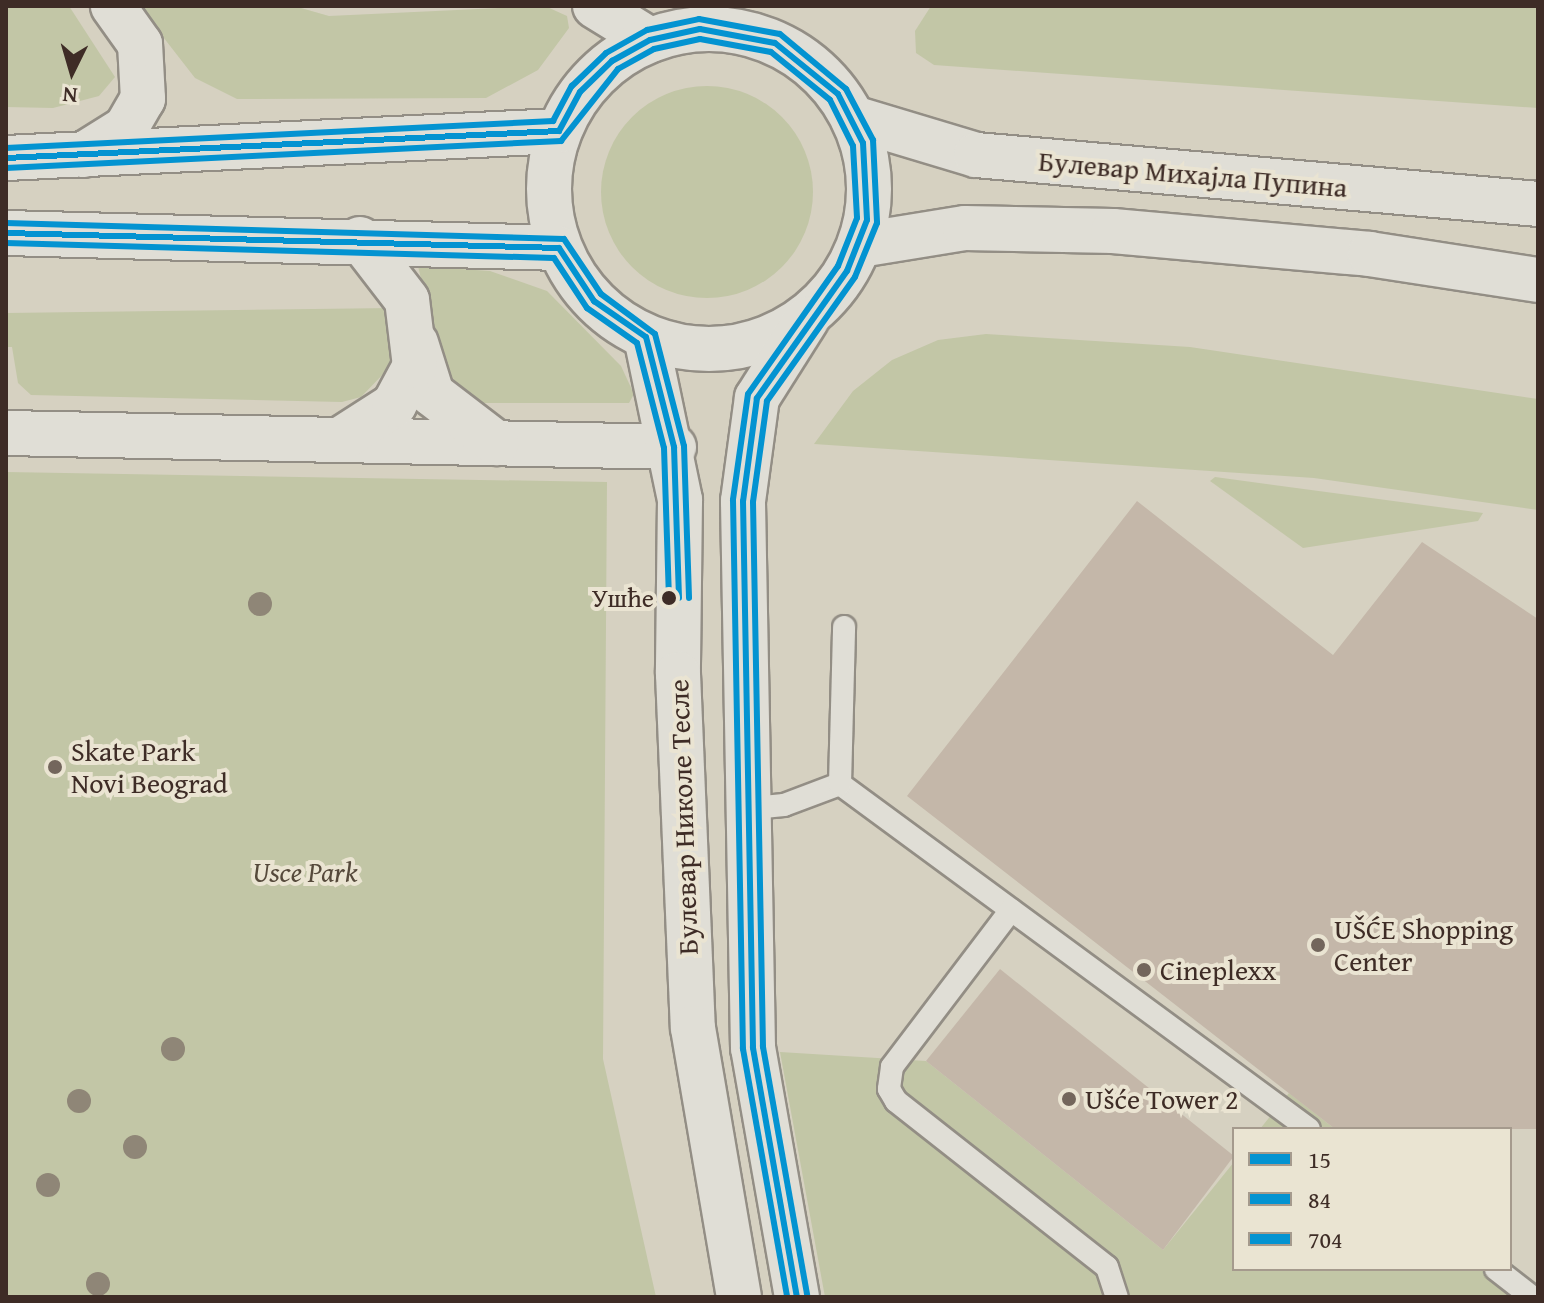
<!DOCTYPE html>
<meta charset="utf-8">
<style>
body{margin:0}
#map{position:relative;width:1544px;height:1303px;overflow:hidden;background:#d6d1c1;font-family:"Gentium Book Plus",serif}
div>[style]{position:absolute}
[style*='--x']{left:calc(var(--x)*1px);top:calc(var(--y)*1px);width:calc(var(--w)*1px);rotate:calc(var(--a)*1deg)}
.green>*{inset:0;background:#c2c6a6}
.round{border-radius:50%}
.building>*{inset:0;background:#c4b7a9}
.roads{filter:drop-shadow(2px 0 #938e85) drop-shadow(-2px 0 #938e85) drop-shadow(0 2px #938e85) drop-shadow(0 -2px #938e85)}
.lane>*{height:22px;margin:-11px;padding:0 11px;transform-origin:11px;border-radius:11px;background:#e0ded6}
.street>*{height:44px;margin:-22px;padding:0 22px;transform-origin:22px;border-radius:22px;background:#e0ded6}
.secondary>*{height:44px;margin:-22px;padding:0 22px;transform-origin:22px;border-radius:22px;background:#e0ded6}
.secondary>.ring{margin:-22px;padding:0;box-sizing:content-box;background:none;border:44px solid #e0ded6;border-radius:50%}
.bus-1>*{height:6px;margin:-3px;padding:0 3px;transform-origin:3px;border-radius:3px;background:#0393d1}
.bus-2>*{height:6px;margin:-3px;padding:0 3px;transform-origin:3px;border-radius:3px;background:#0393d1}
.bus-3>*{height:6px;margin:-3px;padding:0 3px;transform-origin:3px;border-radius:3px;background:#0393d1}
.trees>*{width:24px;height:24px;margin:-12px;border-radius:50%;background:#8f8677}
.dots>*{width:22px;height:22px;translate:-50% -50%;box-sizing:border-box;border:4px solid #eae4d2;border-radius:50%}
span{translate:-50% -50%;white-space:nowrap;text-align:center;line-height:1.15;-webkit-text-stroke:8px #eae4d2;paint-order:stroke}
.bus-label{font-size:26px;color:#3e2c26}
.right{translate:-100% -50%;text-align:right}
.street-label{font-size:28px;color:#3e2c26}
.poi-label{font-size:28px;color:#3e2c26}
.left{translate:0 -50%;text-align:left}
.park-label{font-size:28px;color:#55493b;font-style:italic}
.frame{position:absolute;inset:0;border:8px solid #3e2c26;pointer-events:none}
.legend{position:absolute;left:1232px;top:1127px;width:280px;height:144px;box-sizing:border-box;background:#eae4d2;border:2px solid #a59a8d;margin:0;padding:10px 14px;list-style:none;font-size:24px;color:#3e2c26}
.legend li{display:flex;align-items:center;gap:16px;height:40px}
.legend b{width:40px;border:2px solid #a59a8d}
.north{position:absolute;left:32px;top:32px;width:80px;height:80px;-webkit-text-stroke:6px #eae4d2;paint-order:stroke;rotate:185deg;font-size:22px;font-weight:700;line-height:32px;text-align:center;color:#3e2c26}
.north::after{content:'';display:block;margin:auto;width:28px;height:36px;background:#3e2c26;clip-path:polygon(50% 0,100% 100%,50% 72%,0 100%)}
</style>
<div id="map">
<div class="green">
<i style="clip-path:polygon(6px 6px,69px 6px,115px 77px,99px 96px,53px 108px,6px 107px)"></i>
<i style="clip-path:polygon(139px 6px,294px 6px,329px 16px,545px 6px,567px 16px,569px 28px,538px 70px,486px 98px,237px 99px,195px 78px)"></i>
<i style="clip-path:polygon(931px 6px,1538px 6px,1538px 108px,934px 65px,916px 53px,915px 31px)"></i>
<i class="round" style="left:601px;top:86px;width:212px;height:212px"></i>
<i style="clip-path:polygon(418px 266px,490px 271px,547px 291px,621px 366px,634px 394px,629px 403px,474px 403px,441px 365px)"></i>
<i style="clip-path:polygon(392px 308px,399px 344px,390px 367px,361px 397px,342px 402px,31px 395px,18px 383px,12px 347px,6px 347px,6px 313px)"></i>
<i style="clip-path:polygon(986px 334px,1190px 347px,1538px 399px,1538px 510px,1314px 478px,814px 444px,853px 391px,892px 360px,938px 340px)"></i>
<i style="clip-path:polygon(6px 472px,607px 482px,603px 1059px,656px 1297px,6px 1297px)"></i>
<i style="clip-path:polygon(1215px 477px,1483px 513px,1478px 521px,1303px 548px,1210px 481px)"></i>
<i style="clip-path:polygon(780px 1052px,926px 1061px,1163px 1250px,1234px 1162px,1234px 1269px,1510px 1265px,1538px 1286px,1538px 1297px,825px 1297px)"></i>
<i style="clip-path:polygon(1289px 1093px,1335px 1129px,1260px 1129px)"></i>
</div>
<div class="building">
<i style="clip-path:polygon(1137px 501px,1333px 655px,1422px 542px,1538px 619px,1538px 1129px,1335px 1129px,907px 796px)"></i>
<i style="clip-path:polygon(1000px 969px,1234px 1156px,1163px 1250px,926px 1061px)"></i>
</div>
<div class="roads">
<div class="lane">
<i style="--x:840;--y:784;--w:582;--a:36.34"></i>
<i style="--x:743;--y:809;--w:41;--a:-5.6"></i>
<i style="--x:784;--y:805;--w:60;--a:-20.6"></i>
<i style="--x:840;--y:784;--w:157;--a:-88.5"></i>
<i style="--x:1011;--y:910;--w:197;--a:127.2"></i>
<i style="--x:892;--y:1067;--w:22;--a:98"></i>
<i style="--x:889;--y:1089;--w:14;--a:60"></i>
<i style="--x:896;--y:1101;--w:268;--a:38.2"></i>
<i style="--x:1107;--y:1267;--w:32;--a:72"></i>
<i style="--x:1496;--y:1269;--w:46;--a:37.9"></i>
</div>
<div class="street">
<i style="--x:595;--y:6;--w:65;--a:31.7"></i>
<i style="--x:83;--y:155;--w:51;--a:-32.1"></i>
<i style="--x:126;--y:128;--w:34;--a:-60"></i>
<i style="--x:143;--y:99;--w:55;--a:-93.1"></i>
<i style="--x:140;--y:44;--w:47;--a:-125.4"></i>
<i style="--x:6;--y:433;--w:668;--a:1.2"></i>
</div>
<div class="secondary">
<i class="ring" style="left:549px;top:29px;width:276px;height:276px"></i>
<i style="--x:853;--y:118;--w:128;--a:16.7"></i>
<i style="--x:976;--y:155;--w:564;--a:4.98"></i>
<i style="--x:6;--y:158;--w:554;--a:-2.8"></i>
<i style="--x:6;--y:233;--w:553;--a:1.55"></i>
<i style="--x:860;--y:245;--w:106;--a:-9.2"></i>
<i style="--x:965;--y:228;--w:148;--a:1.2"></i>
<i style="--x:1113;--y:231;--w:258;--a:5.1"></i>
<i style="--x:1370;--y:254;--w:170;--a:8.8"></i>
<i style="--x:646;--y:337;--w:167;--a:78.2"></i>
<i style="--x:680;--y:500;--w:174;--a:90.7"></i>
<i style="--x:678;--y:674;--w:354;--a:87.6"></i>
<i style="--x:693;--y:1028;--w:273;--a:80.3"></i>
<i style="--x:416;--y:343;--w:53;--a:72.6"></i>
<i style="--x:432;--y:394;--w:81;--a:37.4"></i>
<i style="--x:341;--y:439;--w:63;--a:-32.7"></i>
<i style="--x:394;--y:405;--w:44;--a:-61.7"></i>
<i style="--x:415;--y:366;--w:66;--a:-96.9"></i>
<i style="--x:407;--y:300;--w:77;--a:-127.6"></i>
<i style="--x:797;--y:1297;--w:253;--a:-100"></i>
<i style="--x:753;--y:1048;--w:547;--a:-91.05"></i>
<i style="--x:743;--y:501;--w:104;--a:-82.3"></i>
<i style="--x:757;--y:398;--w:93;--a:-57.7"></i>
</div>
</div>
<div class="bus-1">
<i style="--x:6;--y:158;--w:554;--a:-2.8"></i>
<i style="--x:559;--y:131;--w:44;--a:-61.7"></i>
<i style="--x:580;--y:92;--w:45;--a:-44.1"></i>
<i style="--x:612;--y:61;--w:43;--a:-28.9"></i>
<i style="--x:650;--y:40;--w:51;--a:-12.4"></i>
<i style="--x:700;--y:29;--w:76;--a:10.6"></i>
<i style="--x:775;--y:43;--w:81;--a:39"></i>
<i style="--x:838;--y:94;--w:55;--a:63"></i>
<i style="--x:863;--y:143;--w:77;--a:87"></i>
<i style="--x:867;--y:220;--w:55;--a:111.4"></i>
<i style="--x:847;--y:271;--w:156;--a:125.3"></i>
<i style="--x:757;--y:398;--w:104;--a:97.7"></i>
<i style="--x:743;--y:501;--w:547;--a:88.95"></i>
<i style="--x:753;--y:1048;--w:253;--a:80"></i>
<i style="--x:6;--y:233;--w:553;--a:1.55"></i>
<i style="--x:559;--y:248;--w:64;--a:56.6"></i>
<i style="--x:594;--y:301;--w:63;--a:34.7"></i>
<i style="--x:646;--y:337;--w:114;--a:75.7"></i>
<i style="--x:674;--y:447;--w:151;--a:88.1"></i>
</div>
<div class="bus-2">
<i style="--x:6;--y:168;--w:556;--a:-2.79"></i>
<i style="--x:561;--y:141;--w:92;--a:-51.6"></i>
<i style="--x:618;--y:69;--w:41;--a:-29.1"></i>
<i style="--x:654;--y:49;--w:47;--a:-12.3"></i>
<i style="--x:700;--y:39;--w:72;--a:10.4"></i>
<i style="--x:771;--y:52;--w:76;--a:39.1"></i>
<i style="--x:830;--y:100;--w:51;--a:63.4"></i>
<i style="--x:853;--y:146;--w:72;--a:86.8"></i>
<i style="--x:857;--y:218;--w:52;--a:111.6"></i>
<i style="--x:838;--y:266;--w:156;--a:125.1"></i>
<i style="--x:748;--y:394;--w:107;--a:98.1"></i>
<i style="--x:733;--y:500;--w:549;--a:88.96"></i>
<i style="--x:743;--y:1049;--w:252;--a:79.9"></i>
<i style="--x:6;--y:243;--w:548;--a:1.57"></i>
<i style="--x:554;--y:258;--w:60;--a:56.6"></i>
<i style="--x:587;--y:308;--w:61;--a:35"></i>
<i style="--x:637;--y:343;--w:108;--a:75.6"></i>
<i style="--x:664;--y:448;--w:150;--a:88.1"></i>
</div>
<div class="bus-3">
<i style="--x:6;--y:148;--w:548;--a:-2.83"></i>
<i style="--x:553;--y:121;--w:40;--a:-62"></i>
<i style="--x:572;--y:86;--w:47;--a:-44.1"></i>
<i style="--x:606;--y:53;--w:47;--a:-29.3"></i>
<i style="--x:647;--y:30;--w:53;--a:-11.9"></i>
<i style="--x:699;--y:19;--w:82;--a:10.5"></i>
<i style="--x:780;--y:34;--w:86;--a:39.8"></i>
<i style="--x:846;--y:89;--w:58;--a:62.1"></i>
<i style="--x:873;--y:140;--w:83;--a:87.2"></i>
<i style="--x:877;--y:223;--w:58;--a:112.2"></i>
<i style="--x:855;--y:277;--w:152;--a:125.4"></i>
<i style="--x:767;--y:401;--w:102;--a:97.9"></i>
<i style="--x:753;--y:502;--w:545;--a:88.95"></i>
<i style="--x:763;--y:1047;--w:252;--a:79.9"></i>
<i style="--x:6;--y:223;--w:558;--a:1.64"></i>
<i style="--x:564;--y:239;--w:66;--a:56.1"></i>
<i style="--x:601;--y:294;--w:67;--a:36.5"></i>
<i style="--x:655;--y:334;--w:116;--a:75.5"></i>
<i style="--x:684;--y:446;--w:152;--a:88.1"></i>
</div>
<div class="trees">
<i style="left:260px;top:604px"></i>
<i style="left:173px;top:1049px"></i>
<i style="left:79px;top:1101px"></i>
<i style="left:135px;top:1147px"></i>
<i style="left:48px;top:1185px"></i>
<i style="left:98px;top:1284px"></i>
</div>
<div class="dots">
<i style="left:669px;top:598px;background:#3e2c26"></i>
<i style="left:55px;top:767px;background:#73665c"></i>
<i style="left:1318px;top:945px;background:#73665c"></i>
<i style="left:1144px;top:970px;background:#73665c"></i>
<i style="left:1069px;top:1099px;background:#73665c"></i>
</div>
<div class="bus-label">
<span class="right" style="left:654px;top:598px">Ушће</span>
</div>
<div class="street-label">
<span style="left:1193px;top:174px;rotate:5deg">Булевар Михајла Пупина</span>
<span style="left:683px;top:817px;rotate:-92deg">Булевар Николе Тесле</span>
</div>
<div class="poi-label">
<span class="left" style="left:71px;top:767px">Skate Park<br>Novi Beograd</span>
<span class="left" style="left:1334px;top:945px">UŠĆE Shopping<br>Center</span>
<span class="left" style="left:1160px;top:970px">Cineplexx</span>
<span class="left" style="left:1085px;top:1099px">Ušće Tower 2</span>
</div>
<div class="park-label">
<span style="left:305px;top:872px">Usce Park</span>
</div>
<div class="frame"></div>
<ul class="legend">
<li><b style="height:10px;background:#0393d1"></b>15</li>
<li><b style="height:10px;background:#0393d1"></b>84</li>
<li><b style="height:10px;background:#0393d1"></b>704</li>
</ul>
<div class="north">N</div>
</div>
